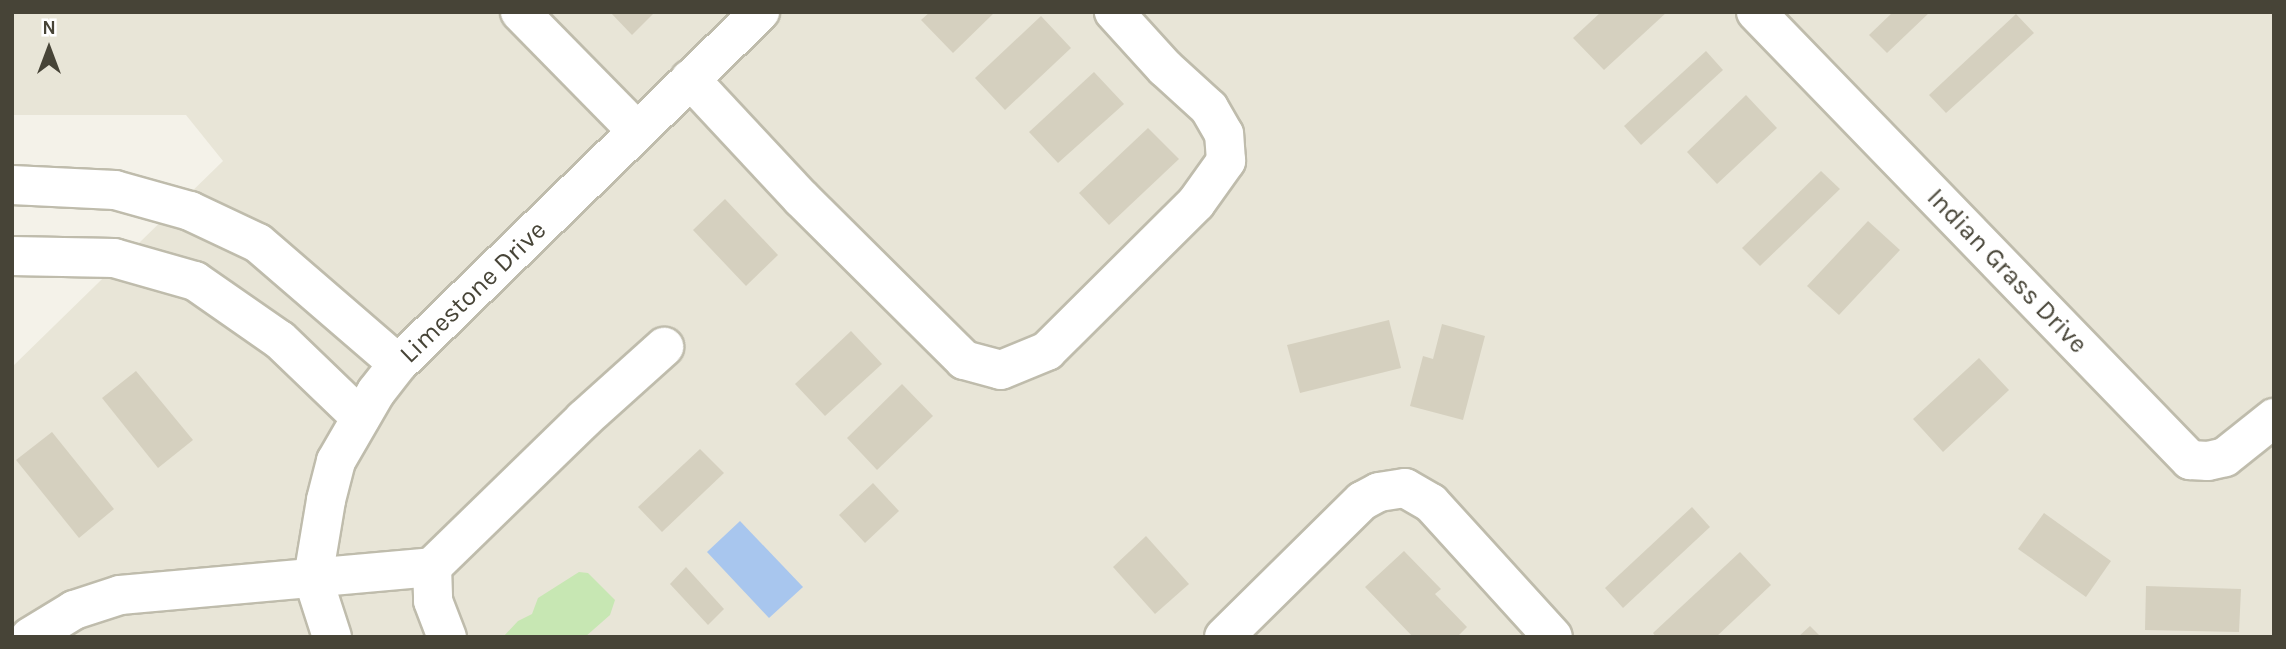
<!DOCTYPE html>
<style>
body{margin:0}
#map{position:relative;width:2286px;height:649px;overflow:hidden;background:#f4f2e9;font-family:Karla,sans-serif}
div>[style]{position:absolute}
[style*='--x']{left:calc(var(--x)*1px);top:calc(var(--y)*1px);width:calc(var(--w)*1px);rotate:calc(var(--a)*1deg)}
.residential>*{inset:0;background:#e8e5d7}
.green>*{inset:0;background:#c7e7b3}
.water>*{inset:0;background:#a8c6ee}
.building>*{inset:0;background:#d5d0bf}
.roads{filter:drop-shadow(2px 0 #bfbcac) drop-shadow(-2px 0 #bfbcac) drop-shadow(0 2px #bfbcac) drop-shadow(0 -2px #bfbcac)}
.minor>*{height:38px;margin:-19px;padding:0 19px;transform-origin:19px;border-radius:19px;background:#fff}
span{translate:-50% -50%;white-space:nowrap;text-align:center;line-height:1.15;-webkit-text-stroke:5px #fff;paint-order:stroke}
.street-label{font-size:26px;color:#474437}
.frame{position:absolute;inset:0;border:14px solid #474437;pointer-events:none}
.north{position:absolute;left:14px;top:14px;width:70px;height:70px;-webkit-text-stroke:5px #fff;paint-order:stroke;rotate:0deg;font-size:19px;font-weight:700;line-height:28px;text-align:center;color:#474437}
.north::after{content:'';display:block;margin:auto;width:24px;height:32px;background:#474437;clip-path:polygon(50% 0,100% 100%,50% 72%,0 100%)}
</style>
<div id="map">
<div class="residential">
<i style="clip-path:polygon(12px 12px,2274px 12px,2274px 637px,12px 637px,12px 367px,223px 161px,186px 115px,12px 115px)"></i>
</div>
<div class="green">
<i style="clip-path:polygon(579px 572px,588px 573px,615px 600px,610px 615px,585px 637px,503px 637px,518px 621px,532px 614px,538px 598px)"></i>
</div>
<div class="water">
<i style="clip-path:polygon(740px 521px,803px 587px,769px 618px,707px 552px)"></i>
</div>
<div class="building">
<i style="clip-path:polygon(610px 12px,655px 12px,632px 35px)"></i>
<i style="clip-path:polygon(930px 12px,995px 12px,953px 53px,921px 20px)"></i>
<i style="clip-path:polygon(1601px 12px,1667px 12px,1604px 70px,1573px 38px)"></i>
<i style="clip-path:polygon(1893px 12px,1930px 12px,1887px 53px,1869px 35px)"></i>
<i style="clip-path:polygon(2016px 14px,2034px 33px,1946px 113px,1929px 95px)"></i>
<i style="clip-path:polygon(1041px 16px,1071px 48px,1005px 110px,975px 78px)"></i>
<i style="clip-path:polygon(1706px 51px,1723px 70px,1641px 145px,1624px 126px)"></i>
<i style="clip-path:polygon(1094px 72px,1124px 104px,1058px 163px,1029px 132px)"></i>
<i style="clip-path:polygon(1746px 95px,1777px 128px,1717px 184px,1687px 152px)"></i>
<i style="clip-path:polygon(1148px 128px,1179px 159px,1109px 225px,1079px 193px)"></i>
<i style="clip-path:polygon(1821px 171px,1840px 189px,1760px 266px,1742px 248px)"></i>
<i style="clip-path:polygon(725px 199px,778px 255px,746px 286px,693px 230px)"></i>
<i style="clip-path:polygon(1868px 221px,1900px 250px,1839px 315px,1807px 286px)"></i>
<i style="clip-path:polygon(1389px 320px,1401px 368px,1300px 393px,1287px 345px)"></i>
<i style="clip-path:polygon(1442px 324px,1485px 336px,1463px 420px,1410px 406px,1423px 356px,1433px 359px)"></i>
<i style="clip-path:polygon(851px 331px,882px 364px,825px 416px,795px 384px)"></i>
<i style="clip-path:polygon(1979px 358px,2009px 390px,1943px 452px,1913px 419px)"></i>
<i style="clip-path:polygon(136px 371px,193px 440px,158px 468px,102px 398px)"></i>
<i style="clip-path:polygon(902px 384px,933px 416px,877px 470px,847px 438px)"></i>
<i style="clip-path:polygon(52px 432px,114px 509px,79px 538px,16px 460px)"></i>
<i style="clip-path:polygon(700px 449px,724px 473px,662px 532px,638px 507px)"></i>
<i style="clip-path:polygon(873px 483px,899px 511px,865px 543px,839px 515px)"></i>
<i style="clip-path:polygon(1692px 507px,1710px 527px,1623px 608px,1605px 588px)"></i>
<i style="clip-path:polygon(2044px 513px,2111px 561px,2086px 597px,2018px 549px)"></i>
<i style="clip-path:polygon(1146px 536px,1189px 584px,1155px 614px,1113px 567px)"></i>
<i style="clip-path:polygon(1404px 551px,1441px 589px,1435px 594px,1467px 627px,1457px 637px,1413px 637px,1365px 587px)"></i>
<i style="clip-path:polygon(1740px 552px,1771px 585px,1716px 637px,1656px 637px,1653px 633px)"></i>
<i style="clip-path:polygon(686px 567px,724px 609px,708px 625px,670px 584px)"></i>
<i style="clip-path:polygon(2146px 586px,2241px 589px,2239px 632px,2145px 630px)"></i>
<i style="clip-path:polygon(1810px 626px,1821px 637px,1798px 637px)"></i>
</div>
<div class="roads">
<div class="minor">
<i style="--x:520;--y:12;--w:167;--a:45.5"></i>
<i style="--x:1756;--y:12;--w:624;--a:45.91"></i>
<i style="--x:2190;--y:460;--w:18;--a:3"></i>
<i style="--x:2208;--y:461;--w:17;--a:-13"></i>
<i style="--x:2225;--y:457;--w:63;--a:-38.5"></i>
<i style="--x:690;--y:79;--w:163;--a:47"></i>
<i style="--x:801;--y:198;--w:230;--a:44.8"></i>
<i style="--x:964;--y:360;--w:38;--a:15"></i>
<i style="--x:1001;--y:370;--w:50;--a:-22.4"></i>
<i style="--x:1047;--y:351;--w:210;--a:-44.8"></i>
<i style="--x:1196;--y:203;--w:52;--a:-54.5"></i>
<i style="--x:1226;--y:161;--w:27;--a:-94"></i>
<i style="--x:1224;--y:134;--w:30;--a:-120"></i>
<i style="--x:1209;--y:108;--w:59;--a:-137.7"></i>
<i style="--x:1165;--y:68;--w:76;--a:-132.3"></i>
<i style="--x:12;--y:185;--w:103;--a:2.8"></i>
<i style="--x:115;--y:190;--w:78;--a:15.6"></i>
<i style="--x:190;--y:211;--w:75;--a:25.2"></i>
<i style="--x:258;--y:243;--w:185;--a:40.8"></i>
<i style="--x:12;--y:256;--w:102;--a:1.1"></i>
<i style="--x:114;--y:258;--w:84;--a:15.9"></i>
<i style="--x:195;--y:281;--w:103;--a:34.8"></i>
<i style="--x:280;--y:340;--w:112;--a:43.9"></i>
<i style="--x:432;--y:567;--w:34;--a:88"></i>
<i style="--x:433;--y:601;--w:39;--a:69"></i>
<i style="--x:30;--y:637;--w:52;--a:-31.5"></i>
<i style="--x:74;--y:610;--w:48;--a:-18.1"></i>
<i style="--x:120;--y:595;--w:313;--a:-5.1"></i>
<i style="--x:432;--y:567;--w:212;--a:-44.2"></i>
<i style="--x:584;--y:419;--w:108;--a:-42"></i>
<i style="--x:332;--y:637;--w:62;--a:-107.9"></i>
<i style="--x:313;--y:578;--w:79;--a:-80.5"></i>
<i style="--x:326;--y:500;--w:40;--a:-75.6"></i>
<i style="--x:336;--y:461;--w:80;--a:-59.9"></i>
<i style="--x:376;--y:392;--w:36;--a:-52"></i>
<i style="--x:398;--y:364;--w:505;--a:-44.2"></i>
<i style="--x:1224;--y:637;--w:194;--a:-44.6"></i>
<i style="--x:1362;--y:501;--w:19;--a:-28"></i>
<i style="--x:1379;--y:492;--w:26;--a:-9"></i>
<i style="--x:1405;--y:488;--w:30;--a:30"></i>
<i style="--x:1431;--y:503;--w:181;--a:47.7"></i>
</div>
</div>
<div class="street-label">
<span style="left:2007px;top:271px;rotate:46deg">Indian Grass Drive</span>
<span style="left:473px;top:292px;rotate:-44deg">Limestone Drive</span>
</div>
<div class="frame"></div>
<div class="north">N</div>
</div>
